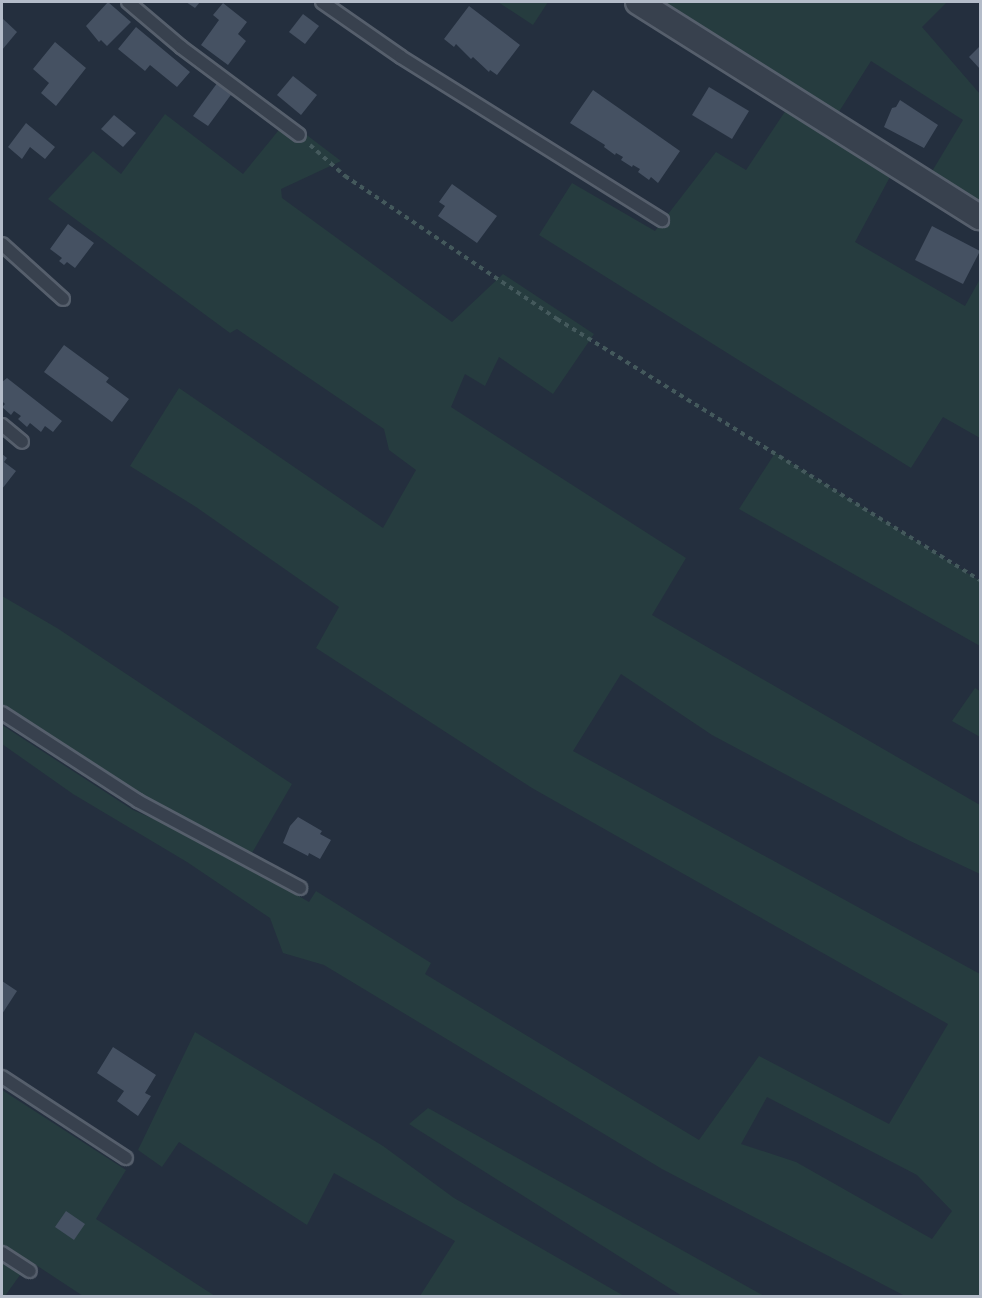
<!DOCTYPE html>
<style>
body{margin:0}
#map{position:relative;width:982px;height:1298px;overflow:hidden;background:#242f3e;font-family:Cabin,sans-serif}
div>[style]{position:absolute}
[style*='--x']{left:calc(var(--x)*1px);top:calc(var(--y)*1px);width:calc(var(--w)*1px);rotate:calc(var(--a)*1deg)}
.green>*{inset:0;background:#263c3f}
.building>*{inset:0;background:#455162}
.path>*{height:4px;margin-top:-2px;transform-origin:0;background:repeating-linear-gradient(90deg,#44595c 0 4.5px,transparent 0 9px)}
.roads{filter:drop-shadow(2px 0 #565f6c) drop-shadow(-2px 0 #565f6c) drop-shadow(0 2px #565f6c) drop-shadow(0 -2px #565f6c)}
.lane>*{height:12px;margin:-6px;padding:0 6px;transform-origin:6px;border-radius:6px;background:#38414e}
.street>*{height:24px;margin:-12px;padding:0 12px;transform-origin:12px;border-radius:12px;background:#38414e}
span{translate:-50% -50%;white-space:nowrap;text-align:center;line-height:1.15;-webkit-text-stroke:5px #1d2633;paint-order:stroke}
.frame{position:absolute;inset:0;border:3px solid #b4bcc9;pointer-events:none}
</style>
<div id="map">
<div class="green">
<i style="clip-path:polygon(498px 2px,548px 2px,533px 25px)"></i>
<i style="clip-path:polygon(653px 2px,947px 2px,922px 27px,980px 94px,980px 208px,928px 178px,963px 120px,871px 61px,835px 118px)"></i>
<i style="clip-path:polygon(786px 110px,891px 175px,855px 242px,965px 306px,980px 279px,980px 438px,943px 417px,911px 468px,539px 235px,572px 183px,655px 231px,716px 152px,746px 170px)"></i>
<i style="clip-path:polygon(evenodd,165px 114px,243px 174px,287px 120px,341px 161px,281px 189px,282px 198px,452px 322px,503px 274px,594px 334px,553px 394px,499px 357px,485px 386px,465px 374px,451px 407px,686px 558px,652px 615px,980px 805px,980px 874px,908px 840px,712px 735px,621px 674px,573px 751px,980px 974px,980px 1296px,905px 1296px,662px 1169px,324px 965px,283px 953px,270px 918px,187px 862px,73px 794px,2px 744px,2px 725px,133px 810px,200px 839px,186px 822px,2px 704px,2px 596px,57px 628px,292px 784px,245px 865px,309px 902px,316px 891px,431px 963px,425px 974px,699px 1140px,759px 1056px,889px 1124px,948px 1024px,532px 788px,316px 648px,339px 607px,196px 507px,130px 466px,179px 388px,383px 528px,416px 470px,389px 450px,384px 429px,237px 329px,230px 333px,48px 199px,93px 151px,121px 174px,165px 114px,767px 1097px,917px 1175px,952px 1211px,932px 1239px,796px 1162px,741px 1144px,767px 1097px)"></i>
<i style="clip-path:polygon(775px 453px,980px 581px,980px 646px,739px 509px)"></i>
<i style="clip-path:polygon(975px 688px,980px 691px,980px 737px,952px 721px)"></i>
<i style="clip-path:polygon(195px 1032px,383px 1146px,454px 1198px,624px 1296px,420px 1296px,455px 1241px,334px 1173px,307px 1225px,179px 1142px,162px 1167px,138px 1150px)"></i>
<i style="clip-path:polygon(2px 1090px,126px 1170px,96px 1219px,215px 1296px,83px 1296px,30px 1261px,5px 1296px,2px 1296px)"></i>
<i style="clip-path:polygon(428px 1108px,739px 1282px,764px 1296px,682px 1296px,409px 1124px)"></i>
</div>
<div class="building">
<i style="clip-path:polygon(108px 2px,131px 22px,107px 46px,101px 40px,99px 42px,86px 26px)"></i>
<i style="clip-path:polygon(186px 2px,200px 2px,195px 8px)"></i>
<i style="clip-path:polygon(223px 3px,247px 22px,238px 34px,246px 41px,228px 65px,201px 45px,219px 20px,213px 15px)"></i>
<i style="clip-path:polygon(469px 6px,520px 45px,497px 75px,490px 70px,489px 72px,473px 57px,471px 59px,456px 44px,454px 47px,444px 39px)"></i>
<i style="clip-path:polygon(303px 14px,319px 26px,305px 44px,289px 32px)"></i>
<i style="clip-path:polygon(2px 18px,17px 32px,2px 50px)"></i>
<i style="clip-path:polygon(136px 27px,190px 72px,177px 87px,150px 65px,145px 71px,118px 49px)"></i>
<i style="clip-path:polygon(55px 42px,86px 68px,56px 106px,41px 93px,49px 83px,33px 69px)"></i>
<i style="clip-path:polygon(980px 46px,980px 69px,969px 57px)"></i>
<i style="clip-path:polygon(293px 76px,317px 95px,301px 115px,277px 95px)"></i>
<i style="clip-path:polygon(218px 82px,233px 92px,208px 126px,193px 116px)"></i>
<i style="clip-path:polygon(709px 87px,749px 111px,732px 139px,692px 115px)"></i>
<i style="clip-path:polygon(593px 90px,680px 151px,658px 183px,651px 177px,649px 180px,638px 172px,640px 169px,633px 165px,632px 167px,621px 160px,623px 157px,616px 153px,615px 155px,604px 147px,605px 145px,570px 123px)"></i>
<i style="clip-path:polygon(900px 100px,938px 125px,924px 148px,884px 127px,892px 108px,896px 107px)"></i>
<i style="clip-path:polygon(114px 115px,136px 133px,123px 147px,101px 129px)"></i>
<i style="clip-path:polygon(26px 123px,55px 147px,45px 159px,30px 147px,22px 159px,8px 147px)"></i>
<i style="clip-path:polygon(452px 184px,497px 216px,477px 243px,438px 216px,445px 206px,439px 202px)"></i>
<i style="clip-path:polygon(68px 224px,94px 243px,75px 268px,67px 262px,64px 265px,59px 261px,62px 258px,50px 249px)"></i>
<i style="clip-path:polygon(932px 226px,980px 251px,963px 284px,915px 260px)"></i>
<i style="clip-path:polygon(64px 345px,109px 378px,106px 382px,129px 399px,112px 422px,44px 372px)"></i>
<i style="clip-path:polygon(7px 378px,62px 421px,53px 432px,45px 426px,41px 432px,30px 423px,27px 427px,18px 419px,21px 416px,14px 411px,11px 415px,2px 407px,5px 404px,2px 401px,2px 382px)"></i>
<i style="clip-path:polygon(2px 454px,7px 458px,4px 462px,16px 471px,2px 489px)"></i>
<i style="clip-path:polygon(298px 817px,322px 831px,320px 834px,331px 840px,320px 859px,309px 853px,308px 856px,283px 843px,290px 826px)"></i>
<i style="clip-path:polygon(2px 981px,17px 991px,2px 1014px)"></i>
<i style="clip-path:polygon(113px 1047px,156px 1075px,145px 1093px,151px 1096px,138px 1116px,117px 1101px,124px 1091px,97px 1073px)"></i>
<i style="clip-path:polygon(66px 1211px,85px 1224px,74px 1240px,55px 1227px)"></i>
</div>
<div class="path">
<i style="--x:310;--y:145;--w:47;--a:41.5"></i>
<i style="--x:345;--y:176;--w:256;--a:34"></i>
<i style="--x:557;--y:319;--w:497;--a:31.7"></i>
</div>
<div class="roads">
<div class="lane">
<i style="--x:128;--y:2;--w:70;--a:40.3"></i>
<i style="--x:181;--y:47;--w:147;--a:36.7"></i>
<i style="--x:322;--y:2;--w:96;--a:34.8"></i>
<i style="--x:401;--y:57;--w:308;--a:32"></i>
<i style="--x:2;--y:244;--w:82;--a:42"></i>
<i style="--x:2;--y:425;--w:26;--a:40"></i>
<i style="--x:2;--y:713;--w:162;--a:32.9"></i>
<i style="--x:138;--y:801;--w:184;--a:28.2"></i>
<i style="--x:2;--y:1077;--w:148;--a:33.2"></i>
<i style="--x:2;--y:1253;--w:33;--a:33"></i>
</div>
<div class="street">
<i style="--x:638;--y:2;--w:404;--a:32.2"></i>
</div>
</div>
<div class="frame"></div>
</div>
